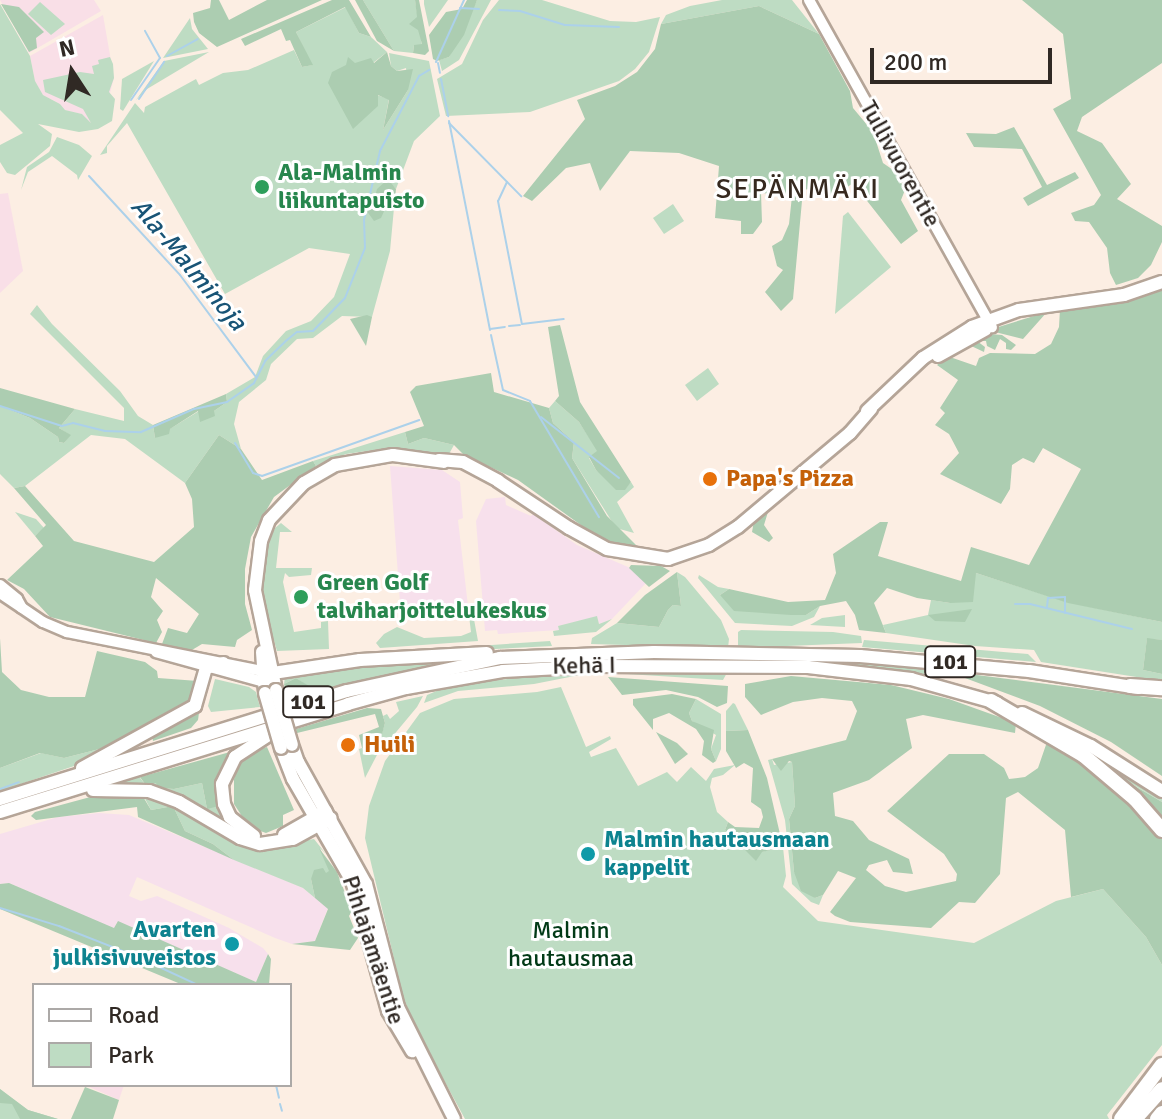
<!DOCTYPE html>
<meta charset="utf-8">
<style>
body{margin:0}
#map{position:relative;width:1162px;height:1119px;overflow:hidden;background:#fceee3;font-family:Signika,sans-serif}
div>[style]{position:absolute}
[style*='--x']{left:calc(var(--x)*1px);top:calc(var(--y)*1px);width:calc(var(--w)*1px);rotate:calc(var(--a)*1deg)}
.industrial>*{inset:0;background:#f7e0ec}
.education>*{inset:0;background:#f9dfe7}
.green>*{inset:0;background:#bedcc3}
.forest>*{inset:0;background:#accdb1}
.stream>*{height:2px;margin:-1px;padding:0 1px;transform-origin:1px;border-radius:1px;background:#acd1ea}
.roads{filter:drop-shadow(2px 0 #b5a598) drop-shadow(-2px 0 #b5a598) drop-shadow(0 2px #b5a598) drop-shadow(0 -2px #b5a598)}
.secondary>*{height:10px;margin:-5px;padding:0 5px;transform-origin:5px;border-radius:5px;background:#fff}
.primary>*{height:12px;margin:-6px;padding:0 6px;transform-origin:6px;border-radius:6px;background:#fff}
.trunk>*{height:12px;margin:-6px;padding:0 6px;transform-origin:6px;border-radius:6px;background:#fff}
.motorway>*{height:14px;margin:-7px;padding:0 7px;transform-origin:7px;border-radius:7px;background:#fff}
.bridges{filter:drop-shadow(2px 0 #b5a598) drop-shadow(-2px 0 #b5a598) drop-shadow(0 2px #b5a598) drop-shadow(0 -2px #b5a598)}
.primary-bridge>*{height:12px;margin:-6px;padding:0 6px;transform-origin:6px;border-radius:6px;background:#fff}
.dots>*{width:22px;height:22px;translate:-50% -50%;box-sizing:border-box;border:4px solid #fff;border-radius:50%}
span{translate:-50% -50%;white-space:nowrap;text-align:center;line-height:1.15;-webkit-text-stroke:6px #fff;paint-order:stroke}
.shield-label span{padding:2px 6px;background:#fff;border:2px solid;border-radius:6px;-webkit-text-stroke-width:0}
.shield-label{font-size:22px;color:#302924;font-weight:700}
.street-label{font-size:24px;color:#302924}
.leisure-label{font-size:24px;color:#27864d;font-weight:700}
.left{translate:0 -50%;text-align:left}
.food-label{font-size:24px;color:#c56008;font-weight:700}
.culture-label{font-size:24px;color:#0d838f;font-weight:700}
.right{translate:-100% -50%;text-align:right}
.park-label{font-size:24px;color:#023a17}
.water-label{font-size:26px;color:#185476;font-style:italic}
.quarter-label{font-size:28px;color:#36291f;letter-spacing:2px}
.legend{position:absolute;left:32px;top:983px;width:260px;height:104px;box-sizing:border-box;background:#fff;border:2px solid #aca9a7;margin:0;padding:10px 14px;list-style:none;font-size:24px;color:#302924}
.legend li{display:flex;align-items:center;gap:16px;height:40px}
.legend b{width:40px;border:2px solid #aca9a7}
.north{position:absolute;left:32px;top:32px;width:80px;height:80px;-webkit-text-stroke:6px #fff;paint-order:stroke;rotate:348deg;font-size:22px;font-weight:700;line-height:32px;text-align:center;color:#302924}
.north::after{content:'';display:block;margin:auto;width:28px;height:36px;background:#302924;clip-path:polygon(50% 0,100% 100%,50% 72%,0 100%)}
.scale{position:absolute;left:870px;top:48px;width:182px;height:36px;box-sizing:border-box;border:4px solid #302924;border-top:0;padding-left:10px;font-size:24px;line-height:28px;white-space:nowrap;color:#302924;-webkit-text-stroke:6px #fff;paint-order:stroke}
</style>
<div id="map">
<div class="industrial">
<i style="clip-path:polygon(390px 466px,442px 470px,460px 482px,463px 518px,458px 520px,468px 606px,419px 609px,400px 602px)"></i>
<i style="clip-path:polygon(505px 497px,506px 505px,531px 516px,533px 514px,577px 545px,635px 570px,646px 583px,612px 619px,599px 624px,597px 617px,558px 626px,559px 630px,498px 634px,497px 630px,485px 631px,476px 521px,486px 499px)"></i>
<i style="clip-path:polygon(99px 813px,129px 815px,303px 888px,328px 908px,315px 941px,292px 944px,275px 938px,137px 877px,129px 896px,141px 901px,157px 896px,229px 928px,263px 948px,268px 954px,256px 982px,117px 922px,114px 929px,9px 883px,0 884px,0 834px,58px 817px)"></i>
</div>
<div class="education">
<i style="clip-path:polygon(0 0,94px 0,101px 11px,29px 53px)"></i>
<i style="clip-path:polygon(103px 15px,114px 78px,103px 120px,90px 124px,82px 114px,64px 110px,60px 104px,43px 95px,35px 82px,30px 56px)"></i>
<i style="clip-path:polygon(8px 193px,23px 271px,0 293px,0 194px)"></i>
<i style="clip-path:polygon(85px 1085px,124px 1085px,119px 1100px)"></i>
</div>
<div class="green">
<i style="clip-path:polygon(363px 0,415px 0,422px 45px,414px 45px,413px 53px,394px 51px)"></i>
<i style="clip-path:polygon(424px 0,448px 0,429px 27px,424px 4px)"></i>
<i style="clip-path:polygon(477px 0,491px 0,459px 60px,442px 71px,439px 60px,449px 57px)"></i>
<i style="clip-path:polygon(499px 0,542px 0,610px 21px,636px 22px,660px 17px,649px 52px,635px 69px,619px 81px,530px 112px,446px 116px,437px 79px,462px 64px,483px 20px)"></i>
<i style="clip-path:polygon(722px 0,792px 0,819px 34px,759px 6px,661px 24px,666px 15px,690px 6px)"></i>
<i style="clip-path:polygon(40px 2px,65px 24px,51px 35px,28px 14px)"></i>
<i style="clip-path:polygon(0 4px,30px 56px,35px 81px,43px 95px,60px 104px,65px 110px,82px 114px,91px 123px,83px 109px,45px 92px,43px 80px,80px 72px,94px 74px,92px 66px,99px 64px,98px 60px,110px 57px,113px 64px,114px 78px,109px 92px,115px 99px,112px 121px,98px 129px,79px 132px,38px 124px,52px 134px,50px 146px,15px 175px,7px 173px,0 162px,0 145px,23px 133px,0 110px)"></i>
<i style="clip-path:polygon(346px 7px,359px 33px,371px 37px,387px 52px,373px 63px,353px 128px,377px 106px,377px 95px,389px 99px,383px 130px,408px 90px,406px 68px,397px 71px,391px 66px,389px 53px,429px 61px,440px 116px,414px 141px,396px 189px,388px 180px,386px 207px,394px 208px,390px 251px,372px 317px,342px 316px,313px 338px,297px 339px,271px 364px,266px 380px,239px 402px,234px 424px,241px 449px,219px 435px,185px 483px,125px 439px,91px 435px,25px 486px,14px 488px,0 474px,0 406px,30px 418px,58px 437px,59px 442px,64px 443px,70px 435px,59px 428px,75px 409px,124px 421px,124px 408px,30px 314px,37px 305px,52px 324px,120px 391px,138px 416px,153px 425px,155px 438px,199px 411px,214px 411px,227px 402px,226px 394px,255px 377px,263px 356px,286px 331px,311px 321px,334px 297px,350px 254px,309px 248px,225px 294px,127px 123px,107px 146px,107px 153px,100px 155px,135px 103px,144px 113px,145px 107px,196px 79px,199px 85px,223px 73px,248px 70px,294px 50px,302px 67px,312px 65px,296px 32px)"></i>
<i style="clip-path:polygon(190px 18px,192px 29px,208px 49px,163px 58px)"></i>
<i style="clip-path:polygon(209px 52px,147px 89px,136px 100px,164px 61px)"></i>
<i style="clip-path:polygon(154px 61px,123px 111px,120px 109px,122px 79px)"></i>
<i style="clip-path:polygon(57px 137px,79px 145px,92px 156px,78px 180px,77px 175px,52px 156px,28px 172px,21px 190px,27px 167px,49px 152px)"></i>
<i style="clip-path:polygon(673px 204px,684px 221px,664px 234px,653px 218px)"></i>
<i style="clip-path:polygon(848px 212px,891px 267px,835px 314px,843px 216px)"></i>
<i style="clip-path:polygon(708px 368px,719px 384px,697px 401px,685px 385px)"></i>
<i style="clip-path:polygon(555px 401px,579px 422px,598px 451px,589px 458px,596px 470px,624px 490px,631px 482px,634px 487px,617px 502px,634px 533px,616px 528px,572px 458px,574px 442px,553px 423px,549px 408px)"></i>
<i style="clip-path:polygon(405px 432px,408px 444px,424px 438px,454px 445px,449px 454px,381px 449px,346px 454px,316px 466px,313px 461px)"></i>
<i style="clip-path:polygon(15px 512px,36px 519px,44px 528px,35px 536px)"></i>
<i style="clip-path:polygon(281px 523px,292px 532px,280px 532px,276px 568px,312px 568px,311px 575px,289px 577px,285px 573px,283px 582px,294px 632px,321px 628px,321px 622px,328px 621px,329px 649px,277px 651px,260px 593px,265px 549px,275px 528px)"></i>
<i style="clip-path:polygon(677px 572px,685px 577px,721px 620px,729px 639px,728px 648px,591px 644px,592px 638px,617px 623px,659px 627px,668px 610px,673px 605px,681px 606px)"></i>
<i style="clip-path:polygon(976px 573px,1067px 602px,1162px 622px,1162px 640px,1147px 639px,1143px 670px,1162px 674px,1162px 681px,1041px 662px,1034px 650px,975px 646px,886px 633px,883px 625px,928px 615px,931px 600px,950px 603px)"></i>
<i style="clip-path:polygon(699px 575px,718px 587px,729px 589px,720px 595px,771px 612px,806px 615px,820px 606px,814px 617px,792px 626px,735px 623px,698px 578px)"></i>
<i style="clip-path:polygon(473px 614px,478px 641px,380px 648px,376px 643px,384px 634px,397px 627px,424px 638px,461px 636px,471px 632px,469px 616px)"></i>
<i style="clip-path:polygon(845px 615px,845px 627px,810px 625px,822px 618px)"></i>
<i style="clip-path:polygon(597px 616px,599px 624px,612px 619px,596px 632px,554px 636px,553px 631px,559px 630px,558px 626px)"></i>
<i style="clip-path:polygon(741px 630px,833px 632px,861px 636px,862px 643px,738px 648px,738px 632px)"></i>
<i style="clip-path:polygon(864px 640px,1028px 654px,1036px 662px,862px 647px)"></i>
<i style="clip-path:polygon(550px 641px,552px 646px,361px 656px,360px 654px)"></i>
<i style="clip-path:polygon(613px 657px,812px 659px,925px 666px,924px 674px,919px 674px,815px 662px,522px 664px,434px 677px,291px 716px,290px 712px,346px 695px,477px 665px)"></i>
<i style="clip-path:polygon(452px 660px,310px 694px,309px 687px,296px 678px,284px 684px,285px 677px,346px 666px)"></i>
<i style="clip-path:polygon(594px 670px,728px 671px,723px 680px,595px 672px,534px 684px,458px 691px,424px 703px,427px 695px,439px 690px,470px 683px)"></i>
<i style="clip-path:polygon(215px 679px,249px 687px,256px 692px,260px 707px,211px 712px,208px 706px)"></i>
<i style="clip-path:polygon(561px 687px,586px 747px,610px 736px,611px 739px,589px 752px,591px 757px,616px 748px,638px 786px,667px 772px,677px 782px,691px 767px,706px 781px,714px 769px,735px 765px,723px 775px,712px 778px,710px 787px,717px 812px,728px 822px,725px 830px,756px 860px,761px 852px,783px 847px,786px 876px,783px 887px,818px 921px,974px 943px,1056px 901px,1103px 889px,1146px 937px,1162px 965px,1162px 1045px,1107px 1115px,1109px 1119px,465px 1119px,415px 1027px,403px 996px,365px 838px,369px 806px,385px 761px,420px 713px,454px 699px,537px 692px)"></i>
<i style="clip-path:polygon(423px 696px,417px 707px,382px 749px,379px 743px,385px 723px,383px 716px,387px 714px,390px 719px,399px 711px,396px 702px)"></i>
<i style="clip-path:polygon(696px 699px,721px 714px,721px 749px,716px 761px,711px 749px,716px 735px,692px 721px,689px 713px)"></i>
<i style="clip-path:polygon(733px 703px,735px 704px,748px 730px,726px 731px,726px 711px)"></i>
<i style="clip-path:polygon(123px 743px,83px 763px,0 791px,0 768px,41px 753px,64px 758px)"></i>
<i style="clip-path:polygon(1082px 747px,1162px 798px,1162px 802px,1127px 781px,1144px 797px,1162px 824px)"></i>
<i style="clip-path:polygon(362px 748px,378px 753px,365px 778px,359px 749px)"></i>
<i style="clip-path:polygon(772px 759px,774px 765px,792px 762px,795px 806px,789px 819px,794px 872px,815px 898px,823px 895px,819px 905px,811px 902px,792px 884px,785px 820px,768px 760px)"></i>
<i style="clip-path:polygon(227px 762px,227px 827px,142px 786px,115px 784px,115px 780px,137px 774px,145px 784px,157px 782px,158px 788px,174px 789px,202px 783px,207px 809px,217px 786px,218px 773px)"></i>
<i style="clip-path:polygon(143px 795px,163px 799px,233px 838px,286px 844px,314px 839px,326px 854px,320px 848px,330px 872px,311px 879px,315px 898px,303px 888px,234px 860px,213px 844px,185px 831px,173px 806px,151px 810px)"></i>
<i style="clip-path:polygon(0 1089px,28px 1110px,58px 1119px,0 1119px)"></i>
</div>
<div class="forest">
<i style="clip-path:polygon(211px 0,219px 0,229px 20px,267px 0,322px 0,217px 47px,199px 33px,194px 22px,193px 13px,210px 8px)"></i>
<i style="clip-path:polygon(332px 0,349px 0,371px 37px,359px 33px,345px 7px,296px 32px,313px 65px,302px 67px,290px 40px,286px 41px,281px 29px,245px 46px,241px 39px)"></i>
<i style="clip-path:polygon(355px 0,363px 0,394px 51px,377px 41px)"></i>
<i style="clip-path:polygon(415px 0,419px 0,429px 51px,425px 55px,413px 53px,414px 45px,422px 44px,418px 30px,409px 24px,417px 17px)"></i>
<i style="clip-path:polygon(467px 0,477px 0,464px 35px,449px 57px,437px 61px,433px 59px,429px 35px,446px 12px,462px 9px)"></i>
<i style="clip-path:polygon(1022px 0,1162px 0,1162px 63px,1082px 117px,1077px 131px,1102px 143px,1131px 184px,1117px 199px,1162px 226px,1162px 242px,1151px 265px,1138px 278px,1116px 285px,1110px 273px,1107px 248px,1089px 222px,1075px 221px,1071px 213px,1094px 205px,1101px 195px,1053px 109px,1071px 99px,1063px 34px)"></i>
<i style="clip-path:polygon(1px 4px,19px 7px,44px 32px,36px 38px,37px 48px,29px 52px)"></i>
<i style="clip-path:polygon(759px 6px,819px 34px,850px 91px,853px 108px,873px 132px,883px 163px,896px 172px,905px 190px,901px 200px,918px 231px,901px 244px,853px 183px,831px 199px,815px 188px,803px 190px,793px 299px,781px 311px,765px 292px,783px 270px,777px 266px,772px 246px,782px 240px,789px 224px,792px 196px,761px 193px,762px 222px,753px 234px,741px 234px,741px 221px,715px 218px,719px 166px,679px 153px,630px 151px,600px 191px,590px 163px,566px 168px,532px 201px,523px 196px,585px 119px,577px 100px,615px 86px,637px 72px,655px 49px,661px 24px)"></i>
<i style="clip-path:polygon(387px 52px,391px 66px,397px 71px,413px 69px,408px 90px,383px 130px,389px 100px,378px 95px,378px 106px,353px 129px,328px 83px,332px 72px,346px 65px,348px 57px,355px 63px,371px 58px,374px 63px)"></i>
<i style="clip-path:polygon(1014px 127px,1047px 185px,1075px 172px,1079px 178px,1028px 206px,1023px 198px,1042px 187px,1022px 149px,974px 147px,966px 133px,996px 134px)"></i>
<i style="clip-path:polygon(388px 179px,396px 189px,394px 208px,386px 207px,381px 218px,374px 221px,366px 210px,370px 197px,375px 196px,377px 189px)"></i>
<i style="clip-path:polygon(1162px 283px,1162px 622px,1068px 603px,976px 573px,973px 602px,950px 603px,917px 598px,887px 588px,874px 603px,886px 633px,859px 630px,855px 615px,846px 601px,820px 606px,806px 615px,791px 615px,734px 611px,720px 595px,729px 589px,788px 602px,825px 600px,836px 573px,833px 554px,880px 522px,888px 522px,878px 556px,961px 581px,971px 547px,1029px 565px,1081px 469px,1043px 448px,1034px 463px,1023px 458px,1012px 465px,1010px 489px,1001px 504px,940px 474px,959px 453px,949px 434px,935px 425px,945px 413px,940px 408px,958px 380px,937px 365px,947px 356px,976px 366px,979px 358px,990px 353px,1035px 354px,1051px 344px,1059px 327px,1060px 309px)"></i>
<i style="clip-path:polygon(1047px 312px,1023px 339px,995px 332px,990px 334px,1002px 335px,1016px 345px,1011px 350px,1006px 349px,1006px 343px,1000px 339px,995px 350px,987px 346px,986px 341px,977px 341px,985px 347px,984px 352px,967px 344px,992px 329px)"></i>
<i style="clip-path:polygon(367px 315px,372px 317px,366px 346px,350px 319px)"></i>
<i style="clip-path:polygon(560px 325px,580px 402px,631px 482px,625px 490px,616px 490px,596px 470px,589px 457px,597px 451px,579px 422px,555px 401px,559px 396px,548px 327px)"></i>
<i style="clip-path:polygon(491px 373px,494px 392px,549px 408px,553px 423px,574px 442px,572px 458px,607px 516px,637px 546px,626px 548px,599px 538px,518px 480px,464px 455px,454px 445px,424px 438px,408px 444px,405px 432px,424px 426px,410px 392px,416px 386px)"></i>
<i style="clip-path:polygon(0 388px,75px 409px,59px 428px,71px 435px,64px 443px,59px 442px,58px 437px,30px 418px,0 406px)"></i>
<i style="clip-path:polygon(226px 394px,227px 402px,214px 411px,215px 416px,200px 422px,198px 411px,170px 429px,169px 434px,155px 438px,153px 425px)"></i>
<i style="clip-path:polygon(219px 435px,241px 449px,262px 480px,313px 461px,316px 466px,274px 497px,251px 537px,245px 569px,245px 604px,252px 630px,237px 640px,235px 647px,202px 644px,192px 650px,162px 644px,168px 628px,187px 633px,199px 614px,156px 578px,151px 597px,163px 611px,157px 620px,162px 632px,156px 643px,50px 617px,24px 589px,7px 580px,43px 546px,35px 536px,46px 525px,14px 488px,25px 486px,74px 541px,154px 562px,194px 527px,192px 499px,185px 483px)"></i>
<i style="clip-path:polygon(768px 512px,764px 525px,773px 538px,769px 542px,752px 532px,754px 521px)"></i>
<i style="clip-path:polygon(631px 565px,661px 566px,670px 571px,649px 587px,629px 568px)"></i>
<i style="clip-path:polygon(677px 572px,681px 606px,673px 605px,668px 610px,659px 627px,617px 623px,645px 595px)"></i>
<i style="clip-path:polygon(972px 609px,965px 622px,935px 621px,928px 615px)"></i>
<i style="clip-path:polygon(0 638px,2px 672px,21px 690px,49px 697px,85px 697px,97px 651px,145px 662px,157px 671px,158px 678px,198px 681px,188px 703px,123px 743px,64px 758px,40px 753px,0 768px)"></i>
<i style="clip-path:polygon(1147px 638px,1162px 640px,1162px 674px,1143px 670px)"></i>
<i style="clip-path:polygon(969px 674px,1162px 699px,1162px 776px,1111px 742px,1040px 706px,965px 678px)"></i>
<i style="clip-path:polygon(791px 676px,891px 685px,949px 699px,1016px 723px,1015px 733px,923px 715px,906px 719px,912px 748px,869px 780px,833px 793px,835px 816px,853px 821px,869px 840px,909px 859px,913px 874px,893px 872px,887px 860px,869px 865px,866px 870px,885px 886px,906px 892px,956px 881px,957px 874px,944px 854px,887px 811px,949px 754px,984px 754px,1004px 768px,1009px 779px,1025px 777px,1038px 768px,1048px 739px,1062px 748px,1119px 792px,1162px 838px,1162px 965px,1146px 937px,1103px 889px,1071px 897px,1065px 830px,1018px 792px,1006px 798px,1000px 874px,975px 903px,959px 902px,931px 928px,850px 922px,835px 916px,830px 912px,856px 878px,838px 871px,823px 895px,815px 898px,801px 891px,794px 872px,790px 829px,789px 819px,795px 806px,792px 762px,789px 761px,781px 771px,772px 759px,846px 740px,857px 711px,852px 701px,822px 698px,793px 702px,761px 715px,745px 697px,745px 684px)"></i>
<i style="clip-path:polygon(608px 677px,728px 686px,727px 703px,717px 707px,698px 697px,666px 690px,622px 695px)"></i>
<i style="clip-path:polygon(296px 678px,309px 686px,310px 694px,288px 701px,284px 684px)"></i>
<i style="clip-path:polygon(672px 694px,696px 699px,689px 713px,692px 721px,714px 730px,711px 749px,716px 761px,713px 763px,702px 755px,704px 741px,696px 729px,669px 713px,653px 719px,653px 730px,633px 705px,633px 699px)"></i>
<i style="clip-path:polygon(367px 708px,381px 709px,385px 723px,380px 742px,382px 749px,378px 753px,362px 748px,359px 735px,379px 727px,375px 714px,297px 733px,296px 729px)"></i>
<i style="clip-path:polygon(199px 713px,198px 720px,191px 728px,153px 741px,152px 736px)"></i>
<i style="clip-path:polygon(748px 730px,767px 778px,783px 847px,762px 852px,756px 861px,725px 830px,728px 822px,735px 827px,759px 828px,763px 817px,761px 809px,751px 802px,753px 768px,744px 763px,736px 768px,726px 751px,726px 731px)"></i>
<i style="clip-path:polygon(656px 732px,677px 743px,688px 754px,675px 764px)"></i>
<i style="clip-path:polygon(267px 747px,294px 810px,283px 815px,283px 826px,266px 833px,249px 827px,234px 804px,234px 779px,240px 763px,252px 752px)"></i>
<i style="clip-path:polygon(230px 752px,218px 773px,219px 806px,207px 809px,202px 783px,174px 789px,158px 788px,156px 783px,145px 784px,140px 777px)"></i>
<i style="clip-path:polygon(1123px 779px,1162px 802px,1162px 819px,1144px 797px)"></i>
<i style="clip-path:polygon(142px 795px,151px 810px,173px 806px,185px 831px,213px 844px,234px 860px,138px 817px,137px 807px,36px 820px,31px 816px,35px 812px,94px 796px)"></i>
<i style="clip-path:polygon(319px 848px,337px 872px,352px 911px,349px 916px,358px 938px,350px 950px,292px 944px,315px 941px,328px 909px,315px 898px,311px 879px,314px 870px,323px 868px,326px 873px,329px 871px)"></i>
<i style="clip-path:polygon(9px 883px,114px 928px,118px 921px,256px 982px,268px 954px,271px 959px,269px 985px,183px 985px,0 909px,0 884px)"></i>
<i style="clip-path:polygon(85px 1087px,119px 1100px,113px 1119px,71px 1119px)"></i>
<i style="clip-path:polygon(0 1089px,28px 1110px,58px 1119px,20px 1119px,12px 1104px,0 1103px)"></i>
</div>
<div class="stream">
<i style="--x:460;--y:8;--w:19;--a:3"></i>
<i style="--x:499;--y:10;--w:21;--a:3"></i>
<i style="--x:520;--y:11;--w:47;--a:17.3"></i>
<i style="--x:565;--y:25;--w:54;--a:2.1"></i>
<i style="--x:167;--y:56;--w:35;--a:-29"></i>
<i style="--x:436;--y:62;--w:68;--a:-65.7"></i>
<i style="--x:438;--y:63;--w:10;--a:79"></i>
<i style="--x:441;--y:79;--w:38;--a:79"></i>
<i style="--x:139;--y:99;--w:45;--a:-56"></i>
<i style="--x:131;--y:100;--w:51;--a:-55.4"></i>
<i style="--x:160;--y:58;--w:31;--a:-119"></i>
<i style="--x:449;--y:121;--w:213;--a:78.9"></i>
<i style="--x:449;--y:123;--w:103;--a:45.4"></i>
<i style="--x:89;--y:176;--w:134;--a:47.4"></i>
<i style="--x:180;--y:275;--w:127;--a:53.3"></i>
<i style="--x:507;--y:182;--w:21;--a:115"></i>
<i style="--x:498;--y:201;--w:125;--a:79"></i>
<i style="--x:522;--y:324;--w:42;--a:-6.8"></i>
<i style="--x:509;--y:326;--w:11;--a:-5"></i>
<i style="--x:490;--y:329;--w:15;--a:-8"></i>
<i style="--x:491;--y:335;--w:56;--a:77.7"></i>
<i style="--x:503;--y:390;--w:29;--a:22"></i>
<i style="--x:530;--y:401;--w:135;--a:59.3"></i>
<i style="--x:0;--y:406;--w:65;--a:17.9"></i>
<i style="--x:62;--y:426;--w:11;--a:-15"></i>
<i style="--x:73;--y:423;--w:33;--a:14"></i>
<i style="--x:105;--y:431;--w:36;--a:2"></i>
<i style="--x:141;--y:432;--w:58;--a:-23.5"></i>
<i style="--x:194;--y:409;--w:34;--a:-12"></i>
<i style="--x:227;--y:402;--w:33;--a:-35"></i>
<i style="--x:254;--y:383;--w:25;--a:-63"></i>
<i style="--x:265;--y:361;--w:30;--a:-44"></i>
<i style="--x:287;--y:340;--w:13;--a:-39"></i>
<i style="--x:297;--y:332;--w:16;--a:-4"></i>
<i style="--x:313;--y:331;--w:46;--a:-45.9"></i>
<i style="--x:345;--y:298;--w:54;--a:-68.2"></i>
<i style="--x:365;--y:248;--w:28;--a:-92"></i>
<i style="--x:364;--y:220;--w:71;--a:-76.9"></i>
<i style="--x:380;--y:151;--w:85;--a:-62.5"></i>
<i style="--x:419;--y:76;--w:12;--a:-31"></i>
<i style="--x:541;--y:417;--w:99;--a:38"></i>
<i style="--x:235;--y:443;--w:35;--a:59"></i>
<i style="--x:253;--y:473;--w:9;--a:18"></i>
<i style="--x:262;--y:476;--w:167;--a:-19.6"></i>
<i style="--x:1015;--y:604;--w:15;--a:0"></i>
<i style="--x:1030;--y:604;--w:105;--a:13.8"></i>
<i style="--x:1047;--y:607;--w:9;--a:-84"></i>
<i style="--x:1048;--y:598;--w:17;--a:-3"></i>
<i style="--x:1065;--y:597;--w:16;--a:90"></i>
<i style="--x:0;--y:789;--w:20;--a:-20"></i>
<i style="--x:0;--y:908;--w:62;--a:17"></i>
<i style="--x:59;--y:926;--w:79;--a:21.4"></i>
<i style="--x:142;--y:959;--w:62;--a:24.9"></i>
<i style="--x:276;--y:1085;--w:13;--a:77"></i>
<i style="--x:280;--y:1104;--w:7;--a:74"></i>
</div>
<div class="roads">
<div class="secondary">
<i style="--x:809;--y:0;--w:375;--a:60.8"></i>
<i style="--x:0;--y:585;--w:22;--a:39"></i>
<i style="--x:17;--y:599;--w:10;--a:61"></i>
<i style="--x:0;--y:593;--w:52;--a:34"></i>
<i style="--x:43;--y:622;--w:26;--a:23"></i>
<i style="--x:67;--y:632;--w:210;--a:11.3"></i>
<i style="--x:273;--y:673;--w:13;--a:135"></i>
<i style="--x:264;--y:682;--w:112;--a:-164.5"></i>
</div>
<div class="primary">
<i style="--x:938;--y:356;--w:54;--a:-29"></i>
<i style="--x:867;--y:411;--w:77;--a:-43.4"></i>
<i style="--x:923;--y:358;--w:58;--a:-32.3"></i>
<i style="--x:972;--y:327;--w:50;--a:-19.9"></i>
<i style="--x:1019;--y:310;--w:106;--a:-8.1"></i>
<i style="--x:1124;--y:295;--w:40;--a:-18.9"></i>
<i style="--x:439;--y:460;--w:24;--a:5"></i>
<i style="--x:463;--y:462;--w:40;--a:28"></i>
<i style="--x:498;--y:481;--w:85;--a:33.5"></i>
<i style="--x:569;--y:528;--w:43;--a:28.9"></i>
<i style="--x:607;--y:549;--w:62;--a:9.3"></i>
<i style="--x:668;--y:559;--w:43;--a:-18.9"></i>
<i style="--x:709;--y:545;--w:34;--a:-32"></i>
<i style="--x:738;--y:527;--w:146;--a:-40"></i>
<i style="--x:850;--y:433;--w:32;--a:-49"></i>
<i style="--x:262;--y:652;--w:41;--a:85.8"></i>
<i style="--x:276;--y:690;--w:102;--a:-101.9"></i>
<i style="--x:255;--y:590;--w:49;--a:-83"></i>
<i style="--x:261;--y:541;--w:22;--a:-69"></i>
<i style="--x:269;--y:520;--w:51;--a:-46.6"></i>
<i style="--x:304;--y:483;--w:36;--a:-30"></i>
<i style="--x:335;--y:465;--w:59;--a:-9.8"></i>
<i style="--x:393;--y:455;--w:51;--a:7.8"></i>
<i style="--x:292;--y:745;--w:18;--a:71"></i>
<i style="--x:298;--y:762;--w:140;--a:60.9"></i>
<i style="--x:366;--y:884;--w:127;--a:75.4"></i>
<i style="--x:398;--y:1007;--w:125;--a:63.4"></i>
<i style="--x:281;--y:748;--w:33;--a:69"></i>
<i style="--x:293;--y:779;--w:118;--a:60"></i>
<i style="--x:352;--y:881;--w:135;--a:74.5"></i>
<i style="--x:388;--y:1011;--w:47;--a:59"></i>
</div>
<div class="trunk">
<i style="--x:273;--y:673;--w:88;--a:-8.5"></i>
<i style="--x:360;--y:660;--w:127;--a:-3.2"></i>
<i style="--x:1022;--y:713;--w:76;--a:25.6"></i>
<i style="--x:1091;--y:746;--w:84;--a:32.4"></i>
<i style="--x:82;--y:768;--w:129;--a:-28.8"></i>
<i style="--x:195;--y:706;--w:40;--a:-74"></i>
<i style="--x:206;--y:668;--w:18;--a:-16"></i>
<i style="--x:93;--y:790;--w:56;--a:1"></i>
<i style="--x:149;--y:791;--w:32;--a:20"></i>
<i style="--x:179;--y:802;--w:71;--a:30.5"></i>
<i style="--x:240;--y:838;--w:21;--a:17"></i>
<i style="--x:260;--y:844;--w:33;--a:-9"></i>
<i style="--x:293;--y:839;--w:43;--a:-28.9"></i>
<i style="--x:0;--y:799;--w:363;--a:-17.3"></i>
<i style="--x:347;--y:691;--w:157;--a:-12.2"></i>
<i style="--x:500;--y:658;--w:154;--a:-2.2"></i>
<i style="--x:654;--y:652;--w:206;--a:1.1"></i>
<i style="--x:860;--y:656;--w:170;--a:5.1"></i>
<i style="--x:1029;--y:671;--w:111;--a:8.8"></i>
<i style="--x:0;--y:812;--w:364;--a:-17.2"></i>
<i style="--x:348;--y:704;--w:60;--a:-15.4"></i>
<i style="--x:406;--y:688;--w:98;--a:-9.9"></i>
<i style="--x:503;--y:671;--w:95;--a:-3"></i>
<i style="--x:598;--y:666;--w:210;--a:0.3"></i>
<i style="--x:808;--y:667;--w:104;--a:6.6"></i>
<i style="--x:911;--y:679;--w:89;--a:15.6"></i>
<i style="--x:284;--y:835;--w:48;--a:-29.7"></i>
<i style="--x:254;--y:836;--w:31;--a:-142"></i>
<i style="--x:230;--y:817;--w:14;--a:-115"></i>
<i style="--x:224;--y:804;--w:20;--a:-96"></i>
<i style="--x:222;--y:784;--w:30;--a:-64"></i>
<i style="--x:235;--y:757;--w:42;--a:-33.3"></i>
</div>
<div class="motorway">
<i style="--x:1130;--y:686;--w:32;--a:4"></i>
<i style="--x:991;--y:701;--w:107;--a:30.4"></i>
<i style="--x:1083;--y:755;--w:68;--a:40.2"></i>
<i style="--x:1135;--y:799;--w:41;--a:48.9"></i>
<i style="--x:1121;--y:1119;--w:68;--a:-52.8"></i>
<i style="--x:1135;--y:1119;--w:40;--a:-48"></i>
<i style="--x:1157;--y:1119;--w:8;--a:-50"></i>
</div>
</div>
<div class="bridges">
<div class="primary-bridge">
<i style="--x:276;--y:690;--w:57;--a:73.8"></i>
<i style="--x:265;--y:693;--w:57;--a:73.8"></i>
</div>
</div>
<div class="dots">
<i style="left:262px;top:187px;background:#2e9e5b"></i>
<i style="left:710px;top:479px;background:#e8710a"></i>
<i style="left:301px;top:597px;background:#2e9e5b"></i>
<i style="left:348px;top:745px;background:#e8710a"></i>
<i style="left:588px;top:854px;background:#0f9aa8"></i>
<i style="left:232px;top:944px;background:#0f9aa8"></i>
</div>
<div class="shield-label">
<span style="left:950px;top:662px">101</span>
<span style="left:308px;top:702px">101</span>
</div>
<div class="street-label">
<span style="left:900px;top:164px;rotate:61deg">Tullivuorentie</span>
<span style="left:584px;top:666px;rotate:-1deg">Kehä I</span>
<span style="left:373px;top:950px;rotate:72deg">Pihlajamäentie</span>
</div>
<div class="leisure-label">
<span class="left" style="left:278px;top:187px">Ala-Malmin<br>liikuntapuisto</span>
<span class="left" style="left:317px;top:597px">Green Golf<br>talviharjoittelukeskus</span>
</div>
<div class="food-label">
<span class="left" style="left:726px;top:479px">Papa's Pizza</span>
<span class="left" style="left:364px;top:745px">Huili</span>
</div>
<div class="culture-label">
<span class="left" style="left:604px;top:854px">Malmin hautausmaan<br>kappelit</span>
<span class="right" style="left:216px;top:944px">Avarten<br>julkisivuveistos</span>
</div>
<div class="park-label">
<span style="left:571px;top:945px">Malmin<br>hautausmaa</span>
</div>
<div class="water-label">
<span style="left:188px;top:265px;rotate:50deg">Ala-Malminoja</span>
</div>
<div class="quarter-label">
<span style="left:798px;top:189px">SEPÄNMÄKI</span>
</div>
<ul class="legend">
<li><b style="height:10px;background:#fff"></b>Road</li>
<li><b style="height:22px;background:#bedcc3"></b>Park</li>
</ul>
<div class="north">N</div>
<div class="scale">200 m</div>
</div>
